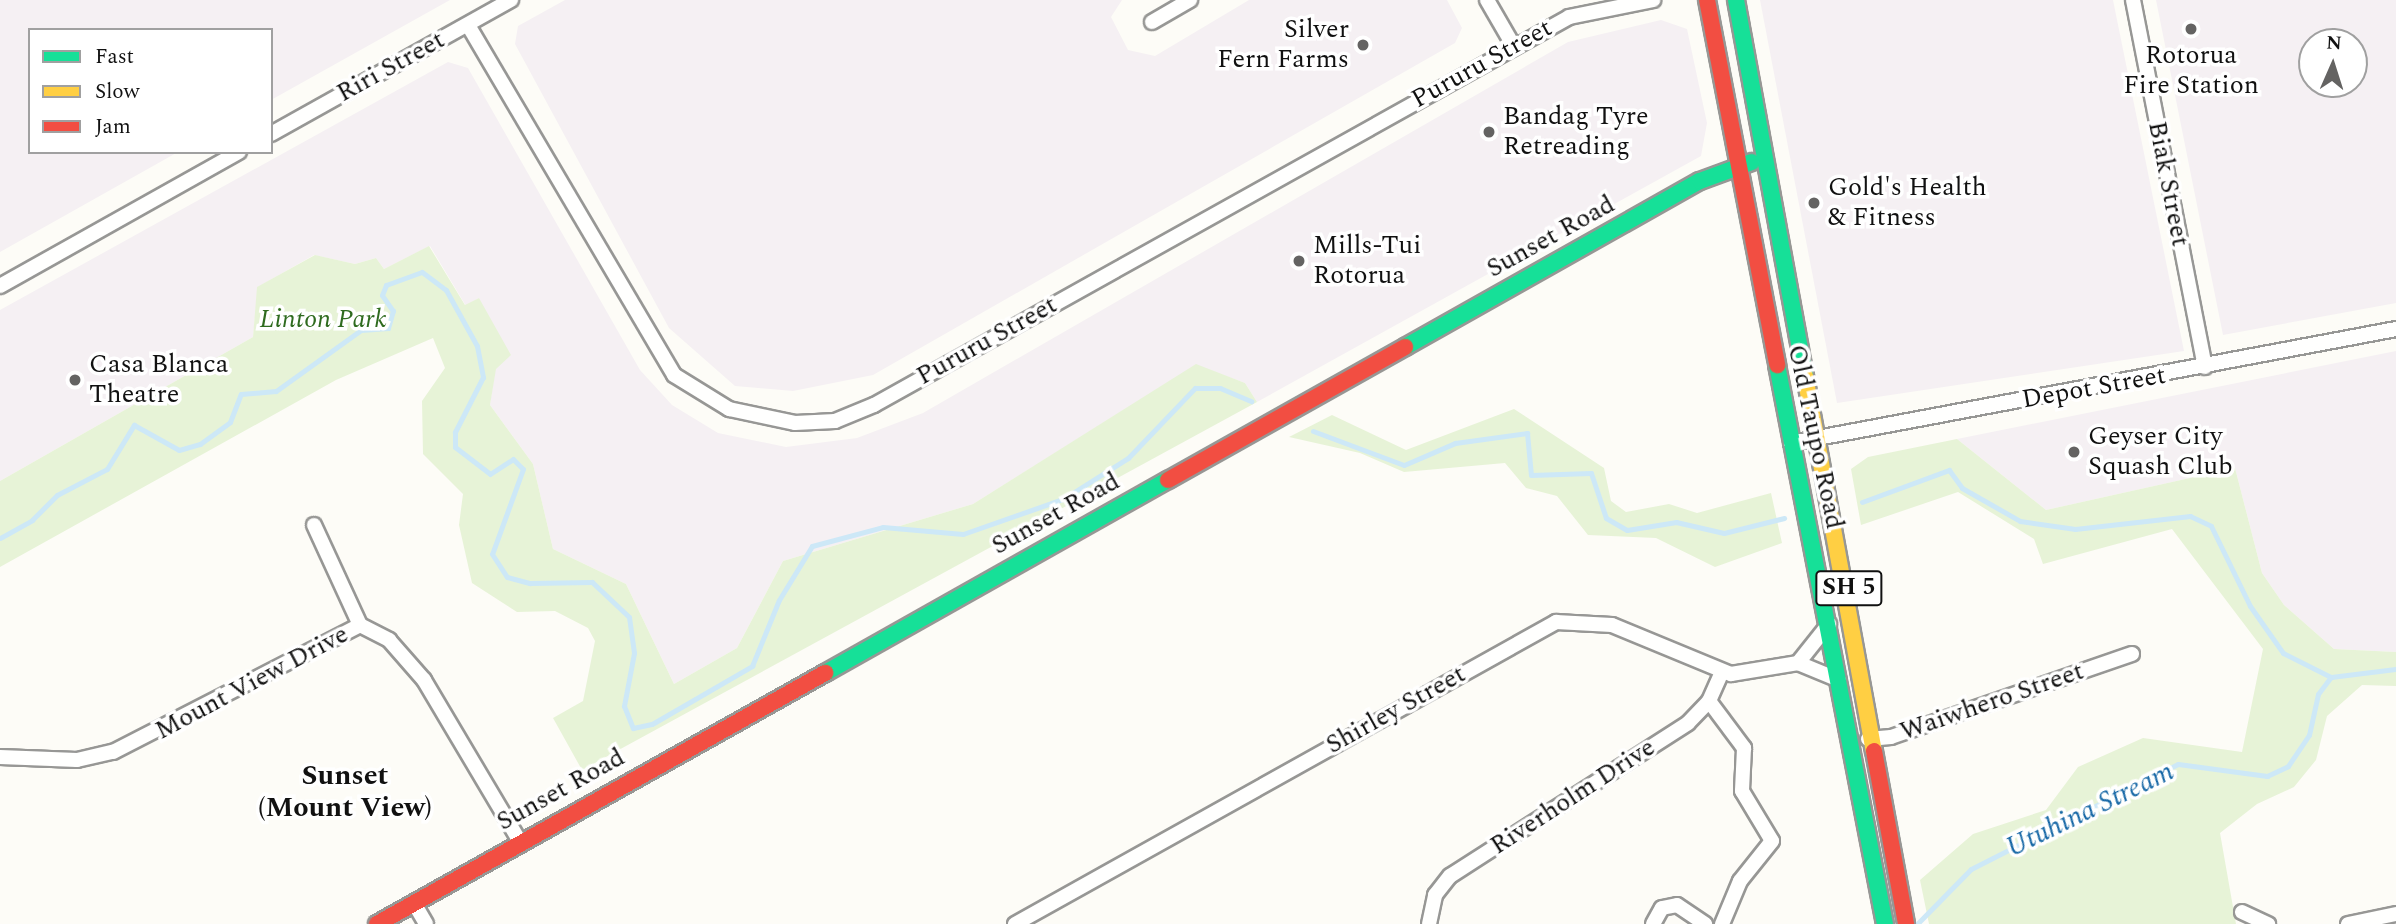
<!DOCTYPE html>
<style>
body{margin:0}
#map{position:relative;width:2396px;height:924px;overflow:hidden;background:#fdfcf7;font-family:Spectral,serif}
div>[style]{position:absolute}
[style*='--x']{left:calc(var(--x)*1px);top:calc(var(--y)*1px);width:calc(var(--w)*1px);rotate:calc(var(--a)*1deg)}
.industrial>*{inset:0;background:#f5f0f3}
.green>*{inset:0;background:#e7f3d7}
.stream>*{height:5px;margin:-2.5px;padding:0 2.5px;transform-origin:2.5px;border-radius:2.5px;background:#cde8f7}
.roads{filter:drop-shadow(2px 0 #979795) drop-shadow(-2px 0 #979795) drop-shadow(0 2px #979795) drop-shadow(0 -2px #979795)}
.street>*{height:14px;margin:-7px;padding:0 7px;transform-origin:7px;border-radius:7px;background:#fffffe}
.fast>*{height:16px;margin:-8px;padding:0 8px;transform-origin:8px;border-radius:8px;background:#16e098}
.slow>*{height:16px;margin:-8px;padding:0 8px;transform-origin:8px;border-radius:8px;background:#ffcf43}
.jam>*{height:16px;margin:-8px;padding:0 8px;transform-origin:8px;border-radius:8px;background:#f24e42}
.dots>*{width:19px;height:19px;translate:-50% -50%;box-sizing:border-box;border:4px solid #fff;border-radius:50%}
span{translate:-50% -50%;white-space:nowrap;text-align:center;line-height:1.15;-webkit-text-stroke:7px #fff;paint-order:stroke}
.shield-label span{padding:2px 5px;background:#fff;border:2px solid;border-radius:5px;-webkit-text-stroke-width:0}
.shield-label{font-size:24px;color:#111;font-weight:700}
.poi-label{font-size:26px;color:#111}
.right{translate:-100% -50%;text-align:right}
.left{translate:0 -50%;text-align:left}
.street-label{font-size:26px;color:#111}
.park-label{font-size:26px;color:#2f6b1f;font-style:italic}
.neighbourhood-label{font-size:28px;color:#111;font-weight:700}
.water-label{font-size:28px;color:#1768a6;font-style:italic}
.legend{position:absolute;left:28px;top:28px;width:245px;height:126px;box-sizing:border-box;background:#fff;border:2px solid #a0a0a0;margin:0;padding:9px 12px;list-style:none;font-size:21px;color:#111}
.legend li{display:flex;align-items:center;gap:14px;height:35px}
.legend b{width:35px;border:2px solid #a0a0a0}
.north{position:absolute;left:2298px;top:28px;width:70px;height:70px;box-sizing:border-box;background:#fff;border:2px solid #a0a0a0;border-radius:50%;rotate:3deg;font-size:19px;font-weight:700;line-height:28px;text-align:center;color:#111}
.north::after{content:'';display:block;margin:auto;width:24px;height:32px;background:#646362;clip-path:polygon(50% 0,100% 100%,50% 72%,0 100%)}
</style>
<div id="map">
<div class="industrial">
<i style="clip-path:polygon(0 0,450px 0,271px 100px,271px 30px,30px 30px,30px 152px,178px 152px,0 252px)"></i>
<i style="clip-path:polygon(565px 0,1122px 0,1111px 17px,1128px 50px,1155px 56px,1249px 0,1447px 0,1462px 28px,1455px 43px,873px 375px,793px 391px,735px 386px,669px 328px,515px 44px,518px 26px)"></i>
<i style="clip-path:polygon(1760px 0,2113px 0,2184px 351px,1837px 403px)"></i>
<i style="clip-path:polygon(evenodd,2156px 0,2396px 0,2396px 303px,2223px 335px,2156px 0,2312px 42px,2354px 42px,2354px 84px,2312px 84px,2312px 42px)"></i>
<i style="clip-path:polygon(1661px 20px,1687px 29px,1707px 123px,1701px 156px,1257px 402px,1245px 383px,1196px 365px,973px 504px,783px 561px,737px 648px,674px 684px,626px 584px,553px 549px,533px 464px,490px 405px,495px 369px,479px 298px,466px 306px,430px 246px,384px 269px,376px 258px,355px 264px,314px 255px,258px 287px,253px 337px,0 481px,0 310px,448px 62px,468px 68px,640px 370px,672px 405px,718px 433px,786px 447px,857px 438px,923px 413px,1568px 42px)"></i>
<i style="clip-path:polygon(2396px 351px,2396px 652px,2334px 649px,2284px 605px,2262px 573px,2235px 468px,2046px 510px,1957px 439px)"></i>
</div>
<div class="green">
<i style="clip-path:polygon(429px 246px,465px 305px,479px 298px,511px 355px,496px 369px,490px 405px,533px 464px,553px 549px,626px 584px,674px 684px,737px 648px,783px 561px,973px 504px,1196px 364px,1245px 383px,1257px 402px,582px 770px,553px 718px,583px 701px,595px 641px,588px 628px,555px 611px,517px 612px,472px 583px,459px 525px,463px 494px,423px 454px,422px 401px,445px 368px,433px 338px,336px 380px,0 567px,0 481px,253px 337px,257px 287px,315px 255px,355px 264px,376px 258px,384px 269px)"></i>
<i style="clip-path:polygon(1514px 409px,1604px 468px,1611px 501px,1626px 512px,1669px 504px,1697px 513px,1771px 493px,1782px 543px,1715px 567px,1656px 538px,1588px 535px,1557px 496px,1526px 488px,1505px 463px,1404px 472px,1360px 453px,1289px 437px,1332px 415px,1406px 450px)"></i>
<i style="clip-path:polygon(1957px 439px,2046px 510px,2235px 468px,2262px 573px,2284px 605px,2334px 649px,2396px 652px,2396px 686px,2362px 685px,2327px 716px,2316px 760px,2294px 787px,2257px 804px,2220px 833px,2236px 924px,1929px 924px,1920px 880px,1973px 834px,2046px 810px,2078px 767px,2143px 738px,2242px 752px,2263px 649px,2172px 529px,2043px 564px,2034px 539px,1958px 492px,1861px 525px,1851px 469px,1868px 457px)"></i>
</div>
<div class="stream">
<i style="--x:1313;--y:431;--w:97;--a:20.5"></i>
<i style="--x:1404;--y:465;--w:56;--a:-23.3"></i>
<i style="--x:1455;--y:443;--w:73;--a:-7.9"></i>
<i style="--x:1527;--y:433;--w:42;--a:84.6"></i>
<i style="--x:1531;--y:475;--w:60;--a:-1.9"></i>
<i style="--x:1591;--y:473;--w:47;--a:71.6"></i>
<i style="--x:1606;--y:518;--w:24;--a:30"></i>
<i style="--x:1627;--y:530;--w:50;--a:-9.3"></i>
<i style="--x:1676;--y:522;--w:49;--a:12.9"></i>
<i style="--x:1724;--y:533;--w:62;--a:-14"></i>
<i style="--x:1862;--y:502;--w:93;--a:-20.2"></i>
<i style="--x:1949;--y:470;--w:22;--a:54"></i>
<i style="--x:1962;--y:488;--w:67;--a:29.6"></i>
<i style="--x:2020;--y:521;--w:56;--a:8.3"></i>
<i style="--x:2075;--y:529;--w:116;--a:-6.4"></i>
<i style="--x:2190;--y:516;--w:23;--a:25"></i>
<i style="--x:2211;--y:526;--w:89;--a:64"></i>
<i style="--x:2250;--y:606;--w:57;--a:54.9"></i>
<i style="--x:2283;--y:653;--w:54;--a:26.6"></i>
<i style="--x:0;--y:538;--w:37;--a:-29"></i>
<i style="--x:32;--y:520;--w:35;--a:-45"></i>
<i style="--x:57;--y:495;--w:56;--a:-27.5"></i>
<i style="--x:107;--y:469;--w:52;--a:-58.5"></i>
<i style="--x:134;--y:425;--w:51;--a:29.1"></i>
<i style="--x:179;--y:450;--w:22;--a:-16"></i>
<i style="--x:200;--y:444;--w:37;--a:-36"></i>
<i style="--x:230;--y:422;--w:30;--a:-69"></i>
<i style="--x:241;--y:394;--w:35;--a:-5"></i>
<i style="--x:276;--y:391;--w:105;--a:-35.7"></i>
<i style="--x:361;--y:330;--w:27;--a:-4"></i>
<i style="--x:388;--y:328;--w:18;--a:-74"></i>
<i style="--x:393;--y:311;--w:19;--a:-125"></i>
<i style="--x:382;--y:295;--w:11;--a:-68"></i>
<i style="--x:386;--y:285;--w:38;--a:-20"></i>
<i style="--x:422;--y:272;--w:30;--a:37"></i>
<i style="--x:446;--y:290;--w:64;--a:61"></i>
<i style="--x:477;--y:346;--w:32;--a:79"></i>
<i style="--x:483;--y:377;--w:62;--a:117"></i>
<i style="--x:455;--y:432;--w:15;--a:90"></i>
<i style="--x:455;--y:447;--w:44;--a:37.6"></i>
<i style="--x:490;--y:474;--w:27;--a:-33"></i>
<i style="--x:513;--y:459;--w:14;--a:45"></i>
<i style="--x:523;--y:469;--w:90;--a:110"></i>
<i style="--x:492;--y:554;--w:27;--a:57"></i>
<i style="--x:507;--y:577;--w:24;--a:15"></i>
<i style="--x:530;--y:583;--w:62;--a:-0.9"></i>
<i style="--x:592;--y:582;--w:51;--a:43.4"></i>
<i style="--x:629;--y:617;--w:36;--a:82"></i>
<i style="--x:634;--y:653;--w:54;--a:100.7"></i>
<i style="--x:624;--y:706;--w:24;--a:68"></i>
<i style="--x:633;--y:728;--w:19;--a:-12"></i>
<i style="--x:652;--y:724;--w:116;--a:-30.1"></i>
<i style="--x:752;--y:666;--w:71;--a:-67.8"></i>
<i style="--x:779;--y:600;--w:63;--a:-58.6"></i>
<i style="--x:812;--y:546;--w:73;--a:-15"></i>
<i style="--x:883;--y:527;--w:80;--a:5"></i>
<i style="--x:963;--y:534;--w:106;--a:-19.3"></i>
<i style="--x:1063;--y:499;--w:77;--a:-32.2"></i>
<i style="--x:1128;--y:458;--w:97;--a:-46.3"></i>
<i style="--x:1195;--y:388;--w:25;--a:0"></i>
<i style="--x:1220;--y:388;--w:34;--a:23"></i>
<i style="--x:1917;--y:924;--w:77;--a:-45.5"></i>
<i style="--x:1971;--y:869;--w:232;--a:-26.9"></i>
<i style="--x:2178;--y:764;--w:90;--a:7.7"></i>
<i style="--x:2267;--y:776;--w:23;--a:-25"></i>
<i style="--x:2288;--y:766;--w:37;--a:-56"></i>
<i style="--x:2309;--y:735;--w:42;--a:-77.6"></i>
<i style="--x:2318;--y:694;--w:21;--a:-53"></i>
<i style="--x:2331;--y:677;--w:65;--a:-7"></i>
</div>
<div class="roads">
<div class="street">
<i style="--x:1487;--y:0;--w:52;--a:60"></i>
<i style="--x:2133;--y:0;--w:374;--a:78.9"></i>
<i style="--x:1152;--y:22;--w:44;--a:-30.1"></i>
<i style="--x:468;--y:25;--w:406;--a:59.5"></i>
<i style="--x:674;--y:375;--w:65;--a:31.7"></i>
<i style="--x:729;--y:409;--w:67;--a:12"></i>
<i style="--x:795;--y:423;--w:40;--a:-2.9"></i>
<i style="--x:835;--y:421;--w:42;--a:-22.3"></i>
<i style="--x:874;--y:405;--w:796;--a:-29.17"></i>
<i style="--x:1569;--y:17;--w:86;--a:-11.4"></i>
<i style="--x:271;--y:134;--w:275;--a:-29.2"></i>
<i style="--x:0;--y:286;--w:274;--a:-29.3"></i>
<i style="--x:1791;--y:443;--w:616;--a:-10.67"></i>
<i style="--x:314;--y:525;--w:110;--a:65.3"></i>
<i style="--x:1798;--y:663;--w:50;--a:-51.5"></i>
<i style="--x:1709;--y:701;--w:59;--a:53.3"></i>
<i style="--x:1744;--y:748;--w:43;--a:92.7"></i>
<i style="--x:1742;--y:791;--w:58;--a:59"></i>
<i style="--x:1772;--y:841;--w:51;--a:128.7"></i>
<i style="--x:1740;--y:881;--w:47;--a:112.7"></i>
<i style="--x:1868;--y:739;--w:23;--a:-5"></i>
<i style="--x:1891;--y:737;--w:255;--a:-19"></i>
<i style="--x:0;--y:757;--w:77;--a:2.2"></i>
<i style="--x:77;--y:760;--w:37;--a:-13"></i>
<i style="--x:113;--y:752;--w:278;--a:-27.2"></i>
<i style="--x:360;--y:625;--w:33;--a:27"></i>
<i style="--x:389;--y:640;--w:53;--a:48.8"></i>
<i style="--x:424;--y:680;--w:186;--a:59.3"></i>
<i style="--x:414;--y:903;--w:24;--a:60"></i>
<i style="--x:2242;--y:912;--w:29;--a:25"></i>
<i style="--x:1015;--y:924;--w:620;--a:-29.17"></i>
<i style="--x:1556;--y:622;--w:56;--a:3.1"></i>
<i style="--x:1612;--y:625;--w:129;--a:22.4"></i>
<i style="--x:1731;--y:674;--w:68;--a:-9.3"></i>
<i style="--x:1798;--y:663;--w:44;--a:22.5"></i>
<i style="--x:1429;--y:924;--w:30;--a:-78"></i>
<i style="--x:1435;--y:895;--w:24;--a:-52"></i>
<i style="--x:1450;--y:876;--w:283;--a:-32.7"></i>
<i style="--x:1688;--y:723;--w:30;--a:-46"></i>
<i style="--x:1709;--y:701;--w:32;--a:-66"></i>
<i style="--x:1653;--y:924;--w:18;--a:-61"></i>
<i style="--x:1662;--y:908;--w:15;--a:-11"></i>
<i style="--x:1677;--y:905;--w:34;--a:34"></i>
<i style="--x:2348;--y:924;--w:49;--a:-11.8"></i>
</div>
<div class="fast">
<i style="--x:1736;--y:0;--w:382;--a:79.6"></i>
<i style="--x:1405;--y:347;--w:338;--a:-29.4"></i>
<i style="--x:1700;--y:181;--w:55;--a:-20.1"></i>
<i style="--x:1777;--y:365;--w:569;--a:79.07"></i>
<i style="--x:825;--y:673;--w:394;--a:-29.4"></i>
</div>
<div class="slow">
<i style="--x:1805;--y:376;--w:381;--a:79.6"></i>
</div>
<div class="jam">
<i style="--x:1707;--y:0;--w:372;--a:79.1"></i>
<i style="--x:1168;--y:480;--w:272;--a:-29.3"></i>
<i style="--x:1874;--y:751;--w:176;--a:79.5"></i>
<i style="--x:377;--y:924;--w:514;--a:-29.26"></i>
</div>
</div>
<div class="dots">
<i style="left:2191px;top:29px;background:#646362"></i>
<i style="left:1363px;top:45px;background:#646362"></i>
<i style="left:1489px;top:132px;background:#646362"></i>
<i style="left:1814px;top:203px;background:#646362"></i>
<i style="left:1299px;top:261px;background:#646362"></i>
<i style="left:75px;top:380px;background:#646362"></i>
<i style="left:2074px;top:452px;background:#646362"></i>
</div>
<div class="shield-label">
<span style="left:1849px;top:588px">SH 5</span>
</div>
<div class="poi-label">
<span class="right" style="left:1349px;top:45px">Silver<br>Fern Farms</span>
<span style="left:2191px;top:71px">Rotorua<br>Fire Station</span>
<span class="left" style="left:1503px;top:132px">Bandag Tyre<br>Retreading</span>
<span class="left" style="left:1828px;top:203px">Gold's Health<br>&amp; Fitness</span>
<span class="left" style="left:1313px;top:261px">Mills-Tui<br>Rotorua</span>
<span class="left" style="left:89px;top:380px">Casa Blanca<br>Theatre</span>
<span class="left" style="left:2088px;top:452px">Geyser City<br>Squash Club</span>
</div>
<div class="street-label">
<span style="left:1482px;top:64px;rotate:-29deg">Pururu Street</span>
<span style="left:391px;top:67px;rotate:-29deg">Riri Street</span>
<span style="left:2168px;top:184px;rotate:79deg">Biak Street</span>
<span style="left:1551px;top:237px;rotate:-29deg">Sunset Road</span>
<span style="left:987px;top:341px;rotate:-29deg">Pururu Street</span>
<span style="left:2094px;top:388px;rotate:-10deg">Depot Street</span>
<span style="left:1815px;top:437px;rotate:78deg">Old Taupo Road</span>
<span style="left:1056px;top:514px;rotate:-29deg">Sunset Road</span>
<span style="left:252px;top:683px;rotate:-28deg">Mount View Drive</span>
<span style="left:1992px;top:702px;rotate:-19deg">Waiwhero Street</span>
<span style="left:1396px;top:710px;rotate:-29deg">Shirley Street</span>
<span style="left:561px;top:790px;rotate:-29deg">Sunset Road</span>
<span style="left:1573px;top:797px;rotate:-33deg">Riverholm Drive</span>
</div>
<div class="park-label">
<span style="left:323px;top:320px">Linton Park</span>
</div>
<div class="neighbourhood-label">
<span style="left:345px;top:792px">Sunset<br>(Mount View)</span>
</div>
<div class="water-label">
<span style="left:2090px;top:810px;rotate:-26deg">Utuhina Stream</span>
</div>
<ul class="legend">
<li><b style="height:9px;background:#16e098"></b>Fast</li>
<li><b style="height:9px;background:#ffcf43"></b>Slow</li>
<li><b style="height:9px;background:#f24e42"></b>Jam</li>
</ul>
<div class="north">N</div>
</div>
